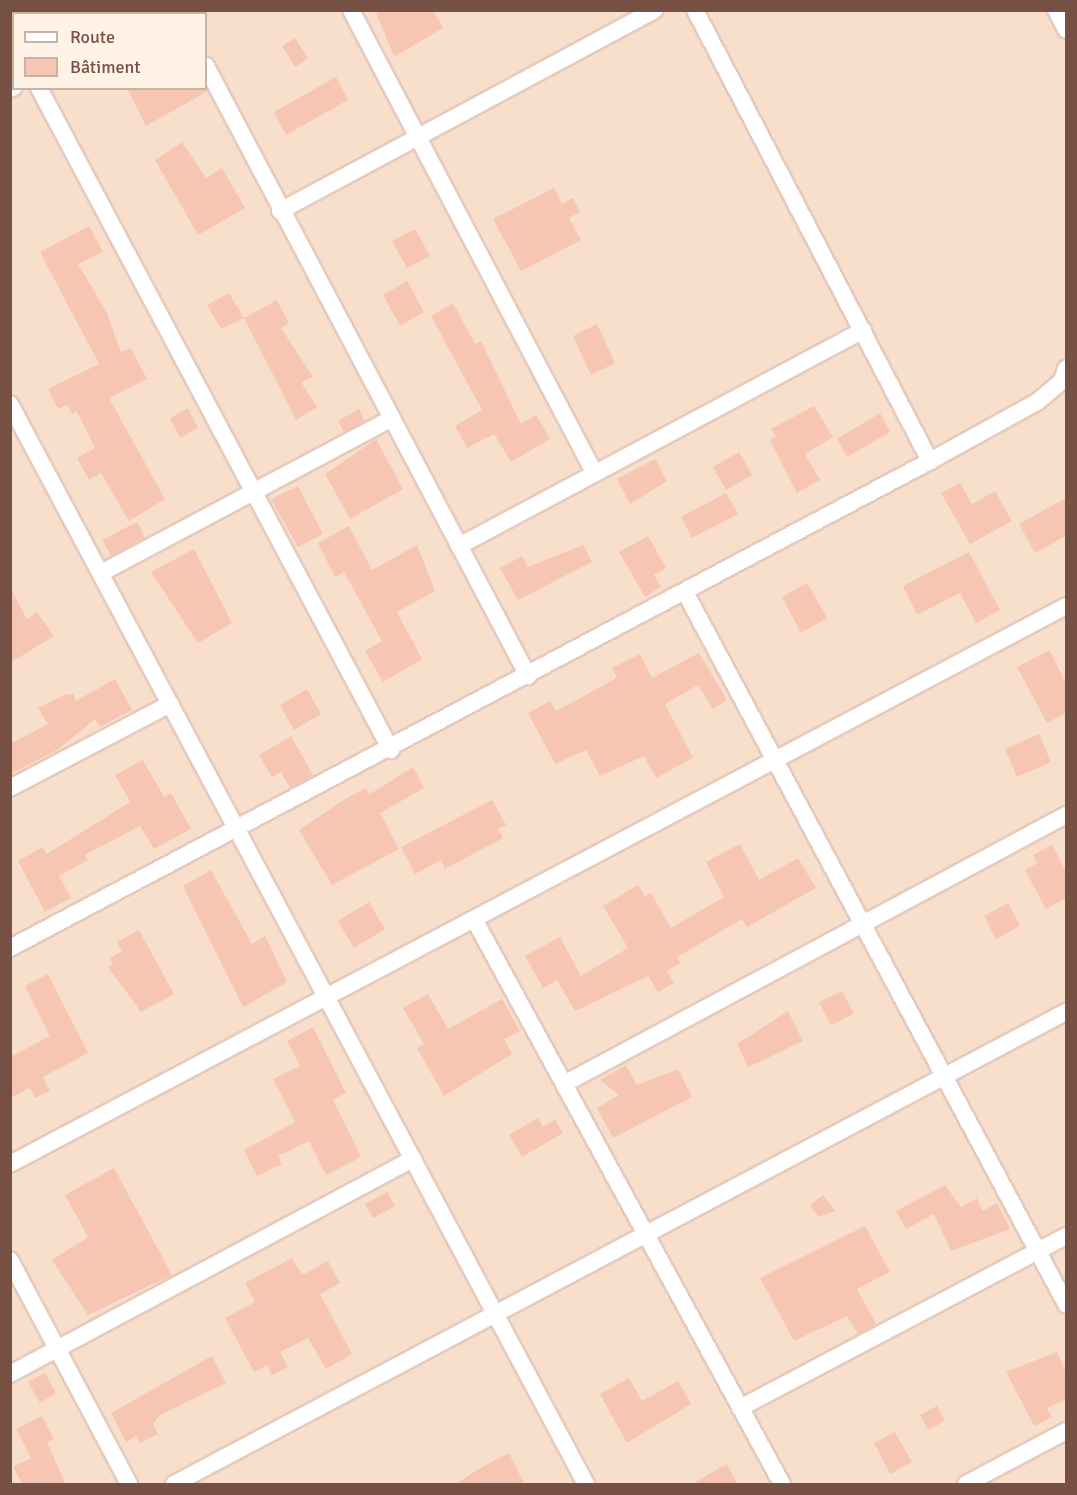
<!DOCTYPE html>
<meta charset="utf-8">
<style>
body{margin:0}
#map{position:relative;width:1077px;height:1495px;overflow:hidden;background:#feeede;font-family:Signika,sans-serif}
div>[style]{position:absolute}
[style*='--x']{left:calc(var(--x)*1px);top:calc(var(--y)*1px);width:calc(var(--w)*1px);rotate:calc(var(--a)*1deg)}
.residential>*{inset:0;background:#f7dfcc}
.building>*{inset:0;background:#f6c6b3}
.roads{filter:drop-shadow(2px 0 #e5cbbd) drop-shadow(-2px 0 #e5cbbd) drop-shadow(0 2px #e5cbbd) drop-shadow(0 -2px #e5cbbd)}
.minor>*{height:16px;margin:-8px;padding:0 8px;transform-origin:8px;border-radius:8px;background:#fff}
span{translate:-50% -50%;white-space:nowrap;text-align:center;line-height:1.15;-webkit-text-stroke:5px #fff3e7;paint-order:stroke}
.frame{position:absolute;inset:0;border:12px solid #775044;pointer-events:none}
.legend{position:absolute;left:12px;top:12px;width:195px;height:78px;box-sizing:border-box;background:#fff3e7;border:2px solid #c9b2a6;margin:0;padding:8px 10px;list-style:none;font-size:18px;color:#775044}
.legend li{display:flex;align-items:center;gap:12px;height:30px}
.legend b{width:30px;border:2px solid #c9b2a6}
</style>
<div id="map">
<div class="residential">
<i style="clip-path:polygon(evenodd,11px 11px,1066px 11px,1066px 1484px,11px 1484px,11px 11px,14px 14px,206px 14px,206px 88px,14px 88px,14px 14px)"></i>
</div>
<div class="building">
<i style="clip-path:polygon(375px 10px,433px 10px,443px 28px,394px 57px)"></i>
<i style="clip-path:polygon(295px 38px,308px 58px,295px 67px,282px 46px)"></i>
<i style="clip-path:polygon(336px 77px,348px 100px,286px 135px,274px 112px)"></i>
<i style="clip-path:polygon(127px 88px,206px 88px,208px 91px,146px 126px)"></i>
<i style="clip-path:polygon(182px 142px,206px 178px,222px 168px,245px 208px,198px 235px,155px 160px)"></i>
<i style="clip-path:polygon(554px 188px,562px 204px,573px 198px,580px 212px,569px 218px,581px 240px,521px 271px,493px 219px)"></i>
<i style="clip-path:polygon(89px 226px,103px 252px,78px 264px,107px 313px,121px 352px,131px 348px,147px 379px,109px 398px,165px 499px,129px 521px,101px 473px,89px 480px,77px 458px,95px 448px,77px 411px,72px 414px,67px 405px,58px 409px,48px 389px,99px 364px,40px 252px)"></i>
<i style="clip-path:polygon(415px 229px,430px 256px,407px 268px,392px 241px)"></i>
<i style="clip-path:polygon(407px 281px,424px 312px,400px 326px,383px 295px)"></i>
<i style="clip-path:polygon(229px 293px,244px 318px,221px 329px,207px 305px)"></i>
<i style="clip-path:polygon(277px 300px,289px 323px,281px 328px,313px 377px,301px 382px,317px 407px,296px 420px,244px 318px)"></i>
<i style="clip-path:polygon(453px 303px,475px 344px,481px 341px,521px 424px,536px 415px,550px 439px,511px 462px,494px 434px,467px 448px,455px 426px,482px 410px,431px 316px)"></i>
<i style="clip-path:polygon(597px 324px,615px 363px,591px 375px,573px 336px)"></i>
<i style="clip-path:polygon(814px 406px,833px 437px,805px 454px,820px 480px,797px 493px,770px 440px,776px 437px,771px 429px)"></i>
<i style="clip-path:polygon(188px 408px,198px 428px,180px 438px,170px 418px)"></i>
<i style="clip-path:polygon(359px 409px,365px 421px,344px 432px,338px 421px)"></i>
<i style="clip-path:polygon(880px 413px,890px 432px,847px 457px,837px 439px)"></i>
<i style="clip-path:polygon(376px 439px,403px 489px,350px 519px,325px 474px)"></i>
<i style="clip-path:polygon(739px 452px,752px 475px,726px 490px,713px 467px)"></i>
<i style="clip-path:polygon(655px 459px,667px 481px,630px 504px,617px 479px)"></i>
<i style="clip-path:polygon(960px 483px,972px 504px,995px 491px,1012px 521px,970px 544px,941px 493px)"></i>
<i style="clip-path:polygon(298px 486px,323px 534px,298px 547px,271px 499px)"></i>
<i style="clip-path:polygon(726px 493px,738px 514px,692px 538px,681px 517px)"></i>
<i style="clip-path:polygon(1066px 498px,1066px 536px,1035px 553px,1019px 524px)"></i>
<i style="clip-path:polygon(137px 522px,145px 538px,111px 556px,102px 540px)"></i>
<i style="clip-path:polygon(349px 526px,372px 570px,417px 545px,435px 591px,397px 612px,422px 659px,383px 682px,365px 651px,382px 641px,344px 572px,335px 577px,318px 543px)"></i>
<i style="clip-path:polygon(648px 536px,666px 568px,654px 575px,661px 587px,645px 597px,619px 552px)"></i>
<i style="clip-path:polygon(583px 545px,592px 562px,518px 600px,500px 568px,522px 556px,528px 567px)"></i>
<i style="clip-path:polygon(194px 549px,232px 623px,198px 643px,151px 572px)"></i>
<i style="clip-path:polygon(969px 552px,1000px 610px,976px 623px,960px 593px,917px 615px,903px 586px)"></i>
<i style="clip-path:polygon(807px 583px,827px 618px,801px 633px,782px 597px)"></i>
<i style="clip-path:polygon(10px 587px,27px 619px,37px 612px,54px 636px,10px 663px)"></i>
<i style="clip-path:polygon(1049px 650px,1066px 683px,1066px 713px,1047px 723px,1017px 667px)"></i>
<i style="clip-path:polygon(699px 653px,727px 700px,713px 709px,698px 685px,665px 704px,693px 758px,656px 778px,644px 756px,600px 776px,586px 750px,555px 764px,528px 713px,550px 701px,556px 711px,617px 678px,612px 668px,640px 654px,652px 678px)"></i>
<i style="clip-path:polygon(115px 679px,132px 710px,100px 727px,95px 719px,57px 750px,10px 774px,10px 744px,48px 724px,38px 708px,64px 695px,73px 694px,76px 701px)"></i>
<i style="clip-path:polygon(307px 689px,321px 714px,294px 730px,280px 705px)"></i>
<i style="clip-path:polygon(1039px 734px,1051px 762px,1017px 777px,1005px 749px)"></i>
<i style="clip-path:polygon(291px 736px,313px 775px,290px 788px,281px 772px,272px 777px,259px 755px)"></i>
<i style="clip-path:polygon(143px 760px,164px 797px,171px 793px,191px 829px,154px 849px,140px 826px,85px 855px,88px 860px,59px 876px,71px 898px,45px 912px,18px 861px,43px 847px,47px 854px,130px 802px,115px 775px)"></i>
<i style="clip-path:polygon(413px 767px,424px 788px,380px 813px,399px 849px,332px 885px,299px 830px,345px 799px,366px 788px,370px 794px)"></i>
<i style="clip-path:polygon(492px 800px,506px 825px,498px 829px,503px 838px,445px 869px,441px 860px,415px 874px,401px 847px)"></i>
<i style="clip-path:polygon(740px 844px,759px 880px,798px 858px,816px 888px,747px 927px,742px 919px,677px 957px,680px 963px,667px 971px,674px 983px,658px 992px,648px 976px,575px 1011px,557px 980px,543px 988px,525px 956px,560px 937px,581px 976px,628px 948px,603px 906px,638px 885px,645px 896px,651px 893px,671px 928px,724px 897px,706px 862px)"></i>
<i style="clip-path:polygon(1052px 845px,1066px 872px,1066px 898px,1046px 909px,1025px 870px,1037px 863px,1033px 855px)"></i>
<i style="clip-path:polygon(211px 870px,252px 944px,265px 936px,287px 982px,243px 1007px,183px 886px)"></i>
<i style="clip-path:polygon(369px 902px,385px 929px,354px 948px,338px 921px)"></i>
<i style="clip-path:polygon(1008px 903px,1020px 926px,996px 939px,984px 916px)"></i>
<i style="clip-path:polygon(139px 930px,174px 994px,141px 1012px,108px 967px,113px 964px,110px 958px,122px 951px,117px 942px)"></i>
<i style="clip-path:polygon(48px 974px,88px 1053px,43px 1077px,50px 1091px,35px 1098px,30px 1088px,10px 1098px,10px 1057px,50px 1036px,25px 986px)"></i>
<i style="clip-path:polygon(842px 991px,854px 1014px,831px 1025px,819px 1002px)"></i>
<i style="clip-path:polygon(428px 994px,448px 1029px,502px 999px,520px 1031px,504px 1039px,512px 1054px,444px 1096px,417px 1048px,424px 1044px,403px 1008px)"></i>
<i style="clip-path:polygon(788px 1011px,803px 1041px,748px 1067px,737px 1044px)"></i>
<i style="clip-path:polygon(313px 1027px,346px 1093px,333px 1100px,361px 1157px,326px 1175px,309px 1141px,278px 1156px,282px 1164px,257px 1176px,244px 1150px,295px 1122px,273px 1079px,300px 1066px,287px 1041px)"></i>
<i style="clip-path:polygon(626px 1065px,637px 1085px,678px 1069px,692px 1097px,613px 1138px,597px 1108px,619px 1095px,600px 1080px)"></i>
<i style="clip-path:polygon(538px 1118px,543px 1127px,555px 1120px,563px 1133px,522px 1157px,509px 1135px)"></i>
<i style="clip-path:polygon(114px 1168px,172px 1275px,88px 1315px,52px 1260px,88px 1237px,65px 1195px)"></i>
<i style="clip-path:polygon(945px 1185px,961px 1207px,977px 1198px,982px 1211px,997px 1203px,1010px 1229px,951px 1251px,934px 1214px,906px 1229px,896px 1211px)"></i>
<i style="clip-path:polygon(387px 1192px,395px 1206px,373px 1218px,365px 1204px)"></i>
<i style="clip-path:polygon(823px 1195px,835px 1211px,818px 1217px,810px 1205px)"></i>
<i style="clip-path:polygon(865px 1226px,890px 1272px,857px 1289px,876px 1324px,858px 1334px,847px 1316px,794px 1341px,760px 1278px)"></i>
<i style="clip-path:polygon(292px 1258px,302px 1275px,328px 1261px,340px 1283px,320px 1294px,352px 1354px,326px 1369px,308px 1338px,280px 1352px,288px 1367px,272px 1375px,267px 1365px,254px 1372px,225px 1318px,255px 1302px,245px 1283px)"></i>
<i style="clip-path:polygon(1057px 1352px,1066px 1372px,1066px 1399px,1047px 1408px,1052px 1417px,1034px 1426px,1006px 1372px)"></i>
<i style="clip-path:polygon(212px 1356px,226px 1383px,160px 1415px,153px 1424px,158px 1434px,140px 1443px,136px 1436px,126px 1442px,111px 1413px)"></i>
<i style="clip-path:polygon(45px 1373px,56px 1393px,40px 1403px,28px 1382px)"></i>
<i style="clip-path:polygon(629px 1378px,642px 1401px,678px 1381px,691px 1404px,627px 1443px,600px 1394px)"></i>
<i style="clip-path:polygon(937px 1406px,945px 1421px,928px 1430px,920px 1415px)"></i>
<i style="clip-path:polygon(42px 1416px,54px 1439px,47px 1442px,66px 1485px,23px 1485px,13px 1467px,31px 1458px,16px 1429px)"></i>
<i style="clip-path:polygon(895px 1432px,912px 1462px,890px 1474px,874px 1443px)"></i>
<i style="clip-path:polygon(509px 1453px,525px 1485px,454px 1485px,482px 1467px)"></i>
<i style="clip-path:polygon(727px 1464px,738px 1485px,690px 1485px)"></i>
</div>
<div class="roads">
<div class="minor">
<i style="--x:177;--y:10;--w:4;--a:76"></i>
<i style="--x:351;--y:10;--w:522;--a:62.26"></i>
<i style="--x:695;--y:10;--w:509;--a:62.48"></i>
<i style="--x:1056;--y:10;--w:22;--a:63"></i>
<i style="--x:105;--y:14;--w:6;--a:-45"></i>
<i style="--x:206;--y:66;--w:690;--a:62.17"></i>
<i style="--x:39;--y:88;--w:750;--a:62"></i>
<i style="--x:10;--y:89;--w:4;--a:-27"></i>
<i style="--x:280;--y:211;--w:425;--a:-28.2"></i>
<i style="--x:10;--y:404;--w:1224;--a:61.93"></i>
<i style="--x:459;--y:546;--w:458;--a:-28.1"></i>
<i style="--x:101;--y:573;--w:328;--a:-28"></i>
<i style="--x:685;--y:592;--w:808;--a:61.85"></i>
<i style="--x:10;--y:788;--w:181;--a:-27.7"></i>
<i style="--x:474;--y:919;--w:643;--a:61.4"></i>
<i style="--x:10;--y:948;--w:1041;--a:-27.89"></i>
<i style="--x:930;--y:461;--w:122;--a:-28.9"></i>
<i style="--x:1037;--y:402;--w:33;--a:-40"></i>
<i style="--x:1062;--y:381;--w:13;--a:-72"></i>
<i style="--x:564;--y:1084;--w:570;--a:-28.18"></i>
<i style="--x:10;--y:1164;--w:1194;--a:-27.85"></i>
<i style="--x:10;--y:1260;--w:254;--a:62"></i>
<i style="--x:10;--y:1374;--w:457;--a:-28.1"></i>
<i style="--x:740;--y:1408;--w:369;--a:-27.8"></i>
<i style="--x:174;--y:1484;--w:1009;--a:-27.89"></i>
<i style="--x:966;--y:1484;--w:113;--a:-27.9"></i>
</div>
</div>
<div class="frame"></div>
<ul class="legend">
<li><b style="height:8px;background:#fff"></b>Route</li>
<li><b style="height:16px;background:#f6c6b3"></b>Bâtiment</li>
</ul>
</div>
